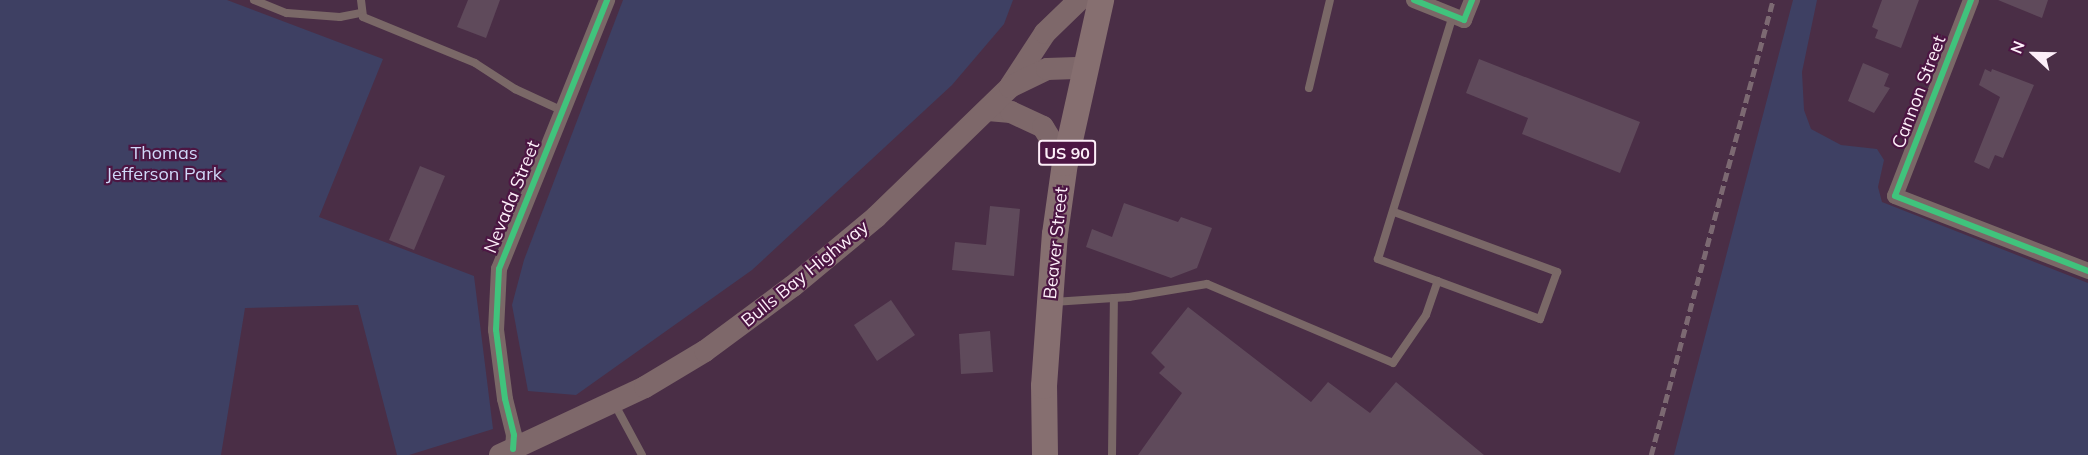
<!DOCTYPE html>
<style>
body{margin:0}
#map{position:relative;width:2088px;height:455px;overflow:hidden;background:#4a2e46;font-family:Mulish,sans-serif}
div>[style]{position:absolute}
[style*='--x']{left:calc(var(--x)*1px);top:calc(var(--y)*1px);width:calc(var(--w)*1px);rotate:calc(var(--a)*1deg)}
.green>*{inset:0;background:#3e4063}
.building>*{inset:0;background:#5f4a5b}
.service>*{height:8px;margin:-4px;padding:0 4px;transform-origin:4px;border-radius:4px;background:#7a6867}
.minor>*{height:16px;margin:-8px;padding:0 8px;transform-origin:8px;border-radius:8px;background:#7a6867}
.secondary>*{height:22px;margin:-11px;padding:0 11px;transform-origin:11px;border-radius:11px;background:#7e686a}
.primary>*{height:26px;margin:-13px;padding:0 13px;transform-origin:13px;border-radius:13px;background:#866f70}
.rail>*{height:4.5px;margin-top:-2.25px;transform-origin:0;background:repeating-linear-gradient(90deg,#7c6972 0 9px,transparent 0 13.5px)}
.cycleway>*{height:6px;margin:-3px;padding:0 3px;transform-origin:3px;border-radius:3px;background:#40c37c}
span{translate:-50% -50%;white-space:nowrap;text-align:center;line-height:1.15;-webkit-text-stroke:4.5px #4c1643;paint-order:stroke}
.shield-label span{padding:2px 4px;background:#4c1643;border:2px solid;border-radius:4px;-webkit-text-stroke-width:0}
.shield-label{font-size:16px;color:#fdeff9;font-weight:700}
.street-label{font-size:18px;color:#fdeff9}
.park-label{font-size:18px;color:#d0d8f8}
.north{position:absolute;left:2004px;top:24px;width:60px;height:60px;-webkit-text-stroke:4px #4c1643;paint-order:stroke;rotate:292deg;font-size:16px;font-weight:700;line-height:24px;text-align:center;color:#fdeff9}
.north::after{content:'';display:block;margin:auto;width:21px;height:27px;background:#fdeff9;clip-path:polygon(50% 0,100% 100%,50% 72%,0 100%)}
</style>
<div id="map">
<div class="green">
<i style="clip-path:polygon(0 0,227px 0,383px 59px,319px 217px,474px 276px,493px 429px,409px 455px,397px 455px,358px 305px,245px 308px,221px 455px,0 455px)"></i>
<i style="clip-path:polygon(623px 0,1013px 0,1004px 24px,952px 85px,752px 270px,576px 395px,528px 391px,512px 305px,524px 260px)"></i>
<i style="clip-path:polygon(1793px 0,1817px 0,1802px 72px,1804px 110px,1811px 129px,1841px 145px,1877px 149px,1884px 160px,1878px 187px,1882px 202px,2088px 283px,2088px 455px,1674px 455px)"></i>
</div>
<div class="building">
<i style="clip-path:polygon(468px 0,500px 0,486px 38px,457px 27px)"></i>
<i style="clip-path:polygon(1882px 0,1919px 0,1901px 48px,1875px 38px,1878px 30px,1872px 27px)"></i>
<i style="clip-path:polygon(1998px 0,2048px 0,2042px 18px)"></i>
<i style="clip-path:polygon(1479px 59px,1640px 122px,1620px 173px,1522px 134px,1528px 118px,1466px 93px)"></i>
<i style="clip-path:polygon(1863px 63px,1889px 74px,1884px 86px,1890px 88px,1874px 113px,1848px 101px)"></i>
<i style="clip-path:polygon(1985px 69px,1991px 72px,1992px 69px,2034px 85px,2003px 158px,1995px 155px,1989px 169px,1974px 162px,2000px 97px,1979px 85px)"></i>
<i style="clip-path:polygon(420px 166px,445px 176px,414px 250px,389px 240px)"></i>
<i style="clip-path:polygon(1124px 203px,1178px 222px,1181px 217px,1212px 228px,1197px 268px,1171px 278px,1086px 247px,1092px 229px,1112px 237px)"></i>
<i style="clip-path:polygon(990px 206px,1020px 209px,1014px 276px,952px 270px,955px 242px,986px 245px)"></i>
<i style="clip-path:polygon(891px 300px,915px 335px,877px 361px,854px 325px)"></i>
<i style="clip-path:polygon(1188px 307px,1311px 402px,1328px 382px,1370px 413px,1396px 382px,1484px 455px,1138px 455px,1182px 393px,1159px 373px,1165px 367px,1151px 353px)"></i>
<i style="clip-path:polygon(990px 331px,993px 372px,961px 374px,959px 334px)"></i>
</div>
<div class="service">
<i style="--x:254;--y:0;--w:35;--a:22"></i>
<i style="--x:287;--y:13;--w:53;--a:4.3"></i>
<i style="--x:340;--y:17;--w:20;--a:-11"></i>
<i style="--x:361;--y:0;--w:17;--a:83"></i>
<i style="--x:363;--y:17;--w:121;--a:22.3"></i>
<i style="--x:475;--y:63;--w:48;--a:33"></i>
<i style="--x:515;--y:89;--w:53;--a:24.6"></i>
<i style="--x:1309;--y:88;--w:90;--a:-76.6"></i>
<i style="--x:1394;--y:212;--w:174;--a:20.2"></i>
<i style="--x:1557;--y:272;--w:50;--a:109.9"></i>
<i style="--x:1540;--y:319;--w:173;--a:-159.7"></i>
<i style="--x:1378;--y:259;--w:255;--a:-72.9"></i>
<i style="--x:1053;--y:302;--w:76;--a:-3.8"></i>
<i style="--x:1129;--y:297;--w:79;--a:-9.5"></i>
<i style="--x:1207;--y:284;--w:202;--a:23"></i>
<i style="--x:1393;--y:363;--w:58;--a:-55.5"></i>
<i style="--x:1426;--y:315;--w:36;--a:-71"></i>
<i style="--x:614;--y:403;--w:59;--a:61.7"></i>
<i style="--x:1112;--y:455;--w:157;--a:-89.3"></i>
</div>
<div class="minor">
<i style="--x:1414;--y:0;--w:54;--a:21.8"></i>
<i style="--x:1464;--y:20;--w:22;--a:-68"></i>
<i style="--x:1971;--y:0;--w:210;--a:111.2"></i>
<i style="--x:1895;--y:196;--w:207;--a:21.2"></i>
<i style="--x:513;--y:449;--w:14;--a:-86"></i>
<i style="--x:514;--y:435;--w:37;--a:-104"></i>
<i style="--x:505;--y:399;--w:70;--a:-97.4"></i>
<i style="--x:496;--y:330;--w:61;--a:-87.2"></i>
<i style="--x:499;--y:269;--w:290;--a:-68.1"></i>
</div>
<div class="secondary">
<i style="--x:1011;--y:85;--w:62;--a:-56.8"></i>
<i style="--x:1045;--y:33;--w:47;--a:-44.1"></i>
<i style="--x:988;--y:110;--w:23;--a:5"></i>
<i style="--x:1011;--y:112;--w:35;--a:25"></i>
<i style="--x:1043;--y:127;--w:42;--a:58.6"></i>
<i style="--x:500;--y:455;--w:160;--a:-25.1"></i>
<i style="--x:645;--y:387;--w:70;--a:-31"></i>
<i style="--x:705;--y:351;--w:109;--a:-36.5"></i>
<i style="--x:793;--y:286;--w:108;--a:-39.7"></i>
<i style="--x:876;--y:217;--w:187;--a:-44.1"></i>
<i style="--x:1010;--y:87;--w:41;--a:-25.9"></i>
<i style="--x:1047;--y:69;--w:37;--a:-2"></i>
</div>
<div class="primary">
<i style="--x:1045;--y:455;--w:69;--a:-90.8"></i>
<i style="--x:1044;--y:386;--w:152;--a:-85.9"></i>
<i style="--x:1055;--y:234;--w:72;--a:-82"></i>
<i style="--x:1065;--y:163;--w:167;--a:-77.5"></i>
</div>
<div class="rail">
<i style="--x:1651;--y:455;--w:471;--a:-75"></i>
</div>
<div class="cycleway">
<i style="--x:1414;--y:0;--w:54;--a:21.8"></i>
<i style="--x:1464;--y:20;--w:22;--a:-68"></i>
<i style="--x:1971;--y:0;--w:210;--a:111.2"></i>
<i style="--x:1895;--y:196;--w:207;--a:21.2"></i>
<i style="--x:513;--y:449;--w:14;--a:-86"></i>
<i style="--x:514;--y:435;--w:37;--a:-104"></i>
<i style="--x:505;--y:399;--w:70;--a:-97.4"></i>
<i style="--x:496;--y:330;--w:61;--a:-87.2"></i>
<i style="--x:499;--y:269;--w:290;--a:-68.1"></i>
</div>
<div class="shield-label">
<span style="left:1067px;top:153px">US 90</span>
</div>
<div class="street-label">
<span style="left:1919px;top:92px;rotate:-69deg">Cannon Street</span>
<span style="left:512px;top:197px;rotate:-68deg">Nevada Street</span>
<span style="left:1056px;top:243px;rotate:-84deg">Beaver Street</span>
<span style="left:805px;top:274px;rotate:-39deg">Bulls Bay Highway</span>
</div>
<div class="park-label">
<span style="left:164px;top:164px">Thomas<br>Jefferson Park</span>
</div>
<div class="north">N</div>
</div>
